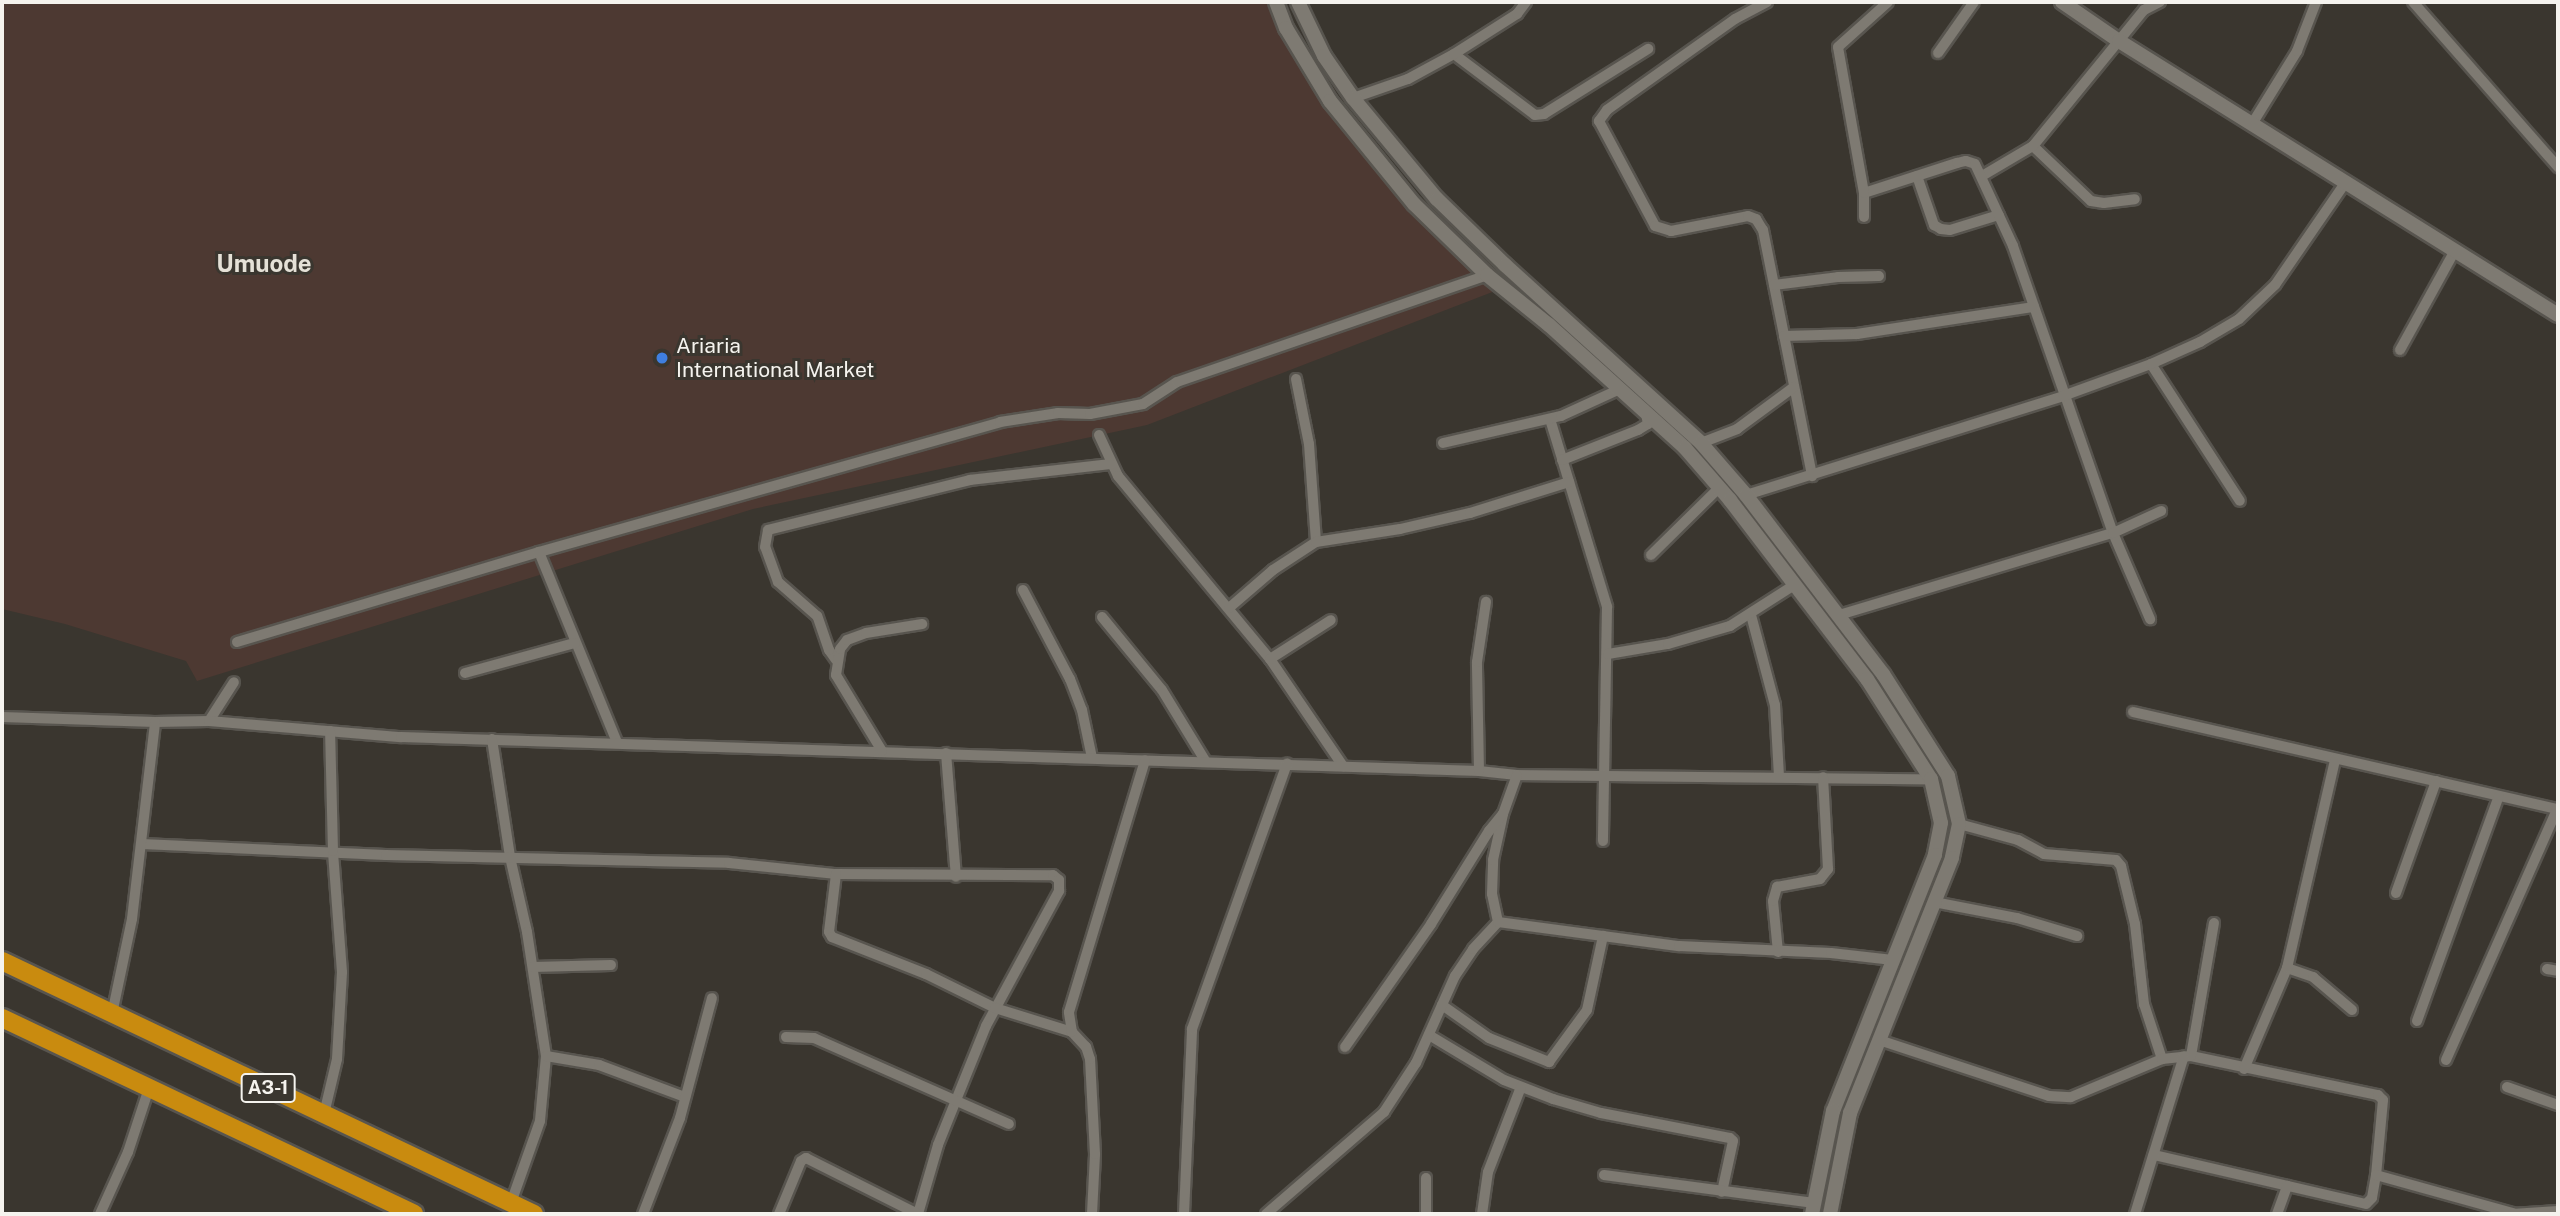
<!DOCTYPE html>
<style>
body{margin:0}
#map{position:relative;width:2560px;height:1216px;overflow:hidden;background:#3a362f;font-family:"Public Sans",sans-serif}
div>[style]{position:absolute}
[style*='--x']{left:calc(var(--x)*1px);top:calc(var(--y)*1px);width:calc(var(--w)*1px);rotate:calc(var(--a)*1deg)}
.commercial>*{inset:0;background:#4d3932}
.roads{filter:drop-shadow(2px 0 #58554f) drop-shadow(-2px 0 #58554f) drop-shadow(0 2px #58554f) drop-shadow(0 -2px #58554f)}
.street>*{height:10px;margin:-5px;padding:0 5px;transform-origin:5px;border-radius:5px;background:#7e7a72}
.secondary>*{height:14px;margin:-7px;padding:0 7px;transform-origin:7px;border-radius:7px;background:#7e7a72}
.highway>*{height:18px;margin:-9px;padding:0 9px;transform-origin:9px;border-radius:9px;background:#c98b0f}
.dots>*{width:19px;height:19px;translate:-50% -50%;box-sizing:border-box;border:4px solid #3a362f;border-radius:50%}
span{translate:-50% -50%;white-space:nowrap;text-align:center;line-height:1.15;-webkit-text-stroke:6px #3a362f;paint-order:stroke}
.shield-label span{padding:2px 5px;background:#3a362f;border:2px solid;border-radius:5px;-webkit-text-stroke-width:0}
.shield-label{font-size:19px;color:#f5f3ee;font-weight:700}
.poi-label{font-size:21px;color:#f5f3ee}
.left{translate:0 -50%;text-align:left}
.quarter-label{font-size:24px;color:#e5e1d7;font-weight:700}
.frame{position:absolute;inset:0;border:4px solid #f5f3ee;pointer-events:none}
</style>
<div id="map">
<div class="commercial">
<i style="clip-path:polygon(2px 2px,1279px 2px,1304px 69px,1394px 186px,1495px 291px,1147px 425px,753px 509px,197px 681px,186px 661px,65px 624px,2px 609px)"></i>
</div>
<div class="roads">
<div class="street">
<i style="--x:1767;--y:2;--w:36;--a:152"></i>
<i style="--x:1735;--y:19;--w:157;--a:144.6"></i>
<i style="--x:1607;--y:110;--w:14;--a:126"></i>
<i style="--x:1599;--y:121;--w:119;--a:61.9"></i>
<i style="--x:1655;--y:226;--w:17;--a:17"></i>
<i style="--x:1671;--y:231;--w:78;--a:-11"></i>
<i style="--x:1748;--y:216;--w:9;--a:21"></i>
<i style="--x:1756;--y:219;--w:13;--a:58"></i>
<i style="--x:1763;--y:230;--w:251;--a:78.7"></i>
<i style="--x:2413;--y:2;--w:220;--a:48.7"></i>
<i style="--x:1938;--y:53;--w:62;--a:-54.8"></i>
<i style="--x:1454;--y:54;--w:101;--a:37"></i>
<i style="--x:1535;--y:115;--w:9;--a:-6"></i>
<i style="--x:1544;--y:114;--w:123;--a:-32"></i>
<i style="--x:1353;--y:98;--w:58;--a:-19.1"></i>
<i style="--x:1408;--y:79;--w:52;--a:-28.5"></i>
<i style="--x:1454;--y:54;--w:75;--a:-32.4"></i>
<i style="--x:1517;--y:14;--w:15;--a:-53"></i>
<i style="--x:2252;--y:124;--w:86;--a:-58.3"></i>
<i style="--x:2297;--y:51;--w:53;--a:-68.8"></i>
<i style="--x:2033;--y:146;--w:80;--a:43.5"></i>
<i style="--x:2091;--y:201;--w:13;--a:9"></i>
<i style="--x:2104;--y:203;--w:31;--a:-7"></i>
<i style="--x:1917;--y:176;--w:52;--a:70.9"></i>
<i style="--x:1934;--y:225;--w:8;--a:30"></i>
<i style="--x:1941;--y:229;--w:9;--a:6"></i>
<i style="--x:1950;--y:230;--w:51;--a:-17"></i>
<i style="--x:1982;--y:176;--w:59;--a:-30.5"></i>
<i style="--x:2033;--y:146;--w:176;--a:-50.8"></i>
<i style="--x:2144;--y:10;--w:18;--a:-27"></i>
<i style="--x:1864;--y:193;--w:98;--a:-17.9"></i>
<i style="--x:1957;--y:163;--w:9;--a:-13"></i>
<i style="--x:1966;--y:161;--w:9;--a:18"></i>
<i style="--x:1975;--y:164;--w:90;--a:65.1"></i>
<i style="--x:2013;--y:246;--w:304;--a:70.8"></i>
<i style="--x:2113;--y:533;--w:94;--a:66.7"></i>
<i style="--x:1864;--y:217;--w:24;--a:-90"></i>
<i style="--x:1864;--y:193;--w:148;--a:-100.1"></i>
<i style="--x:1838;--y:47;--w:67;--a:-42"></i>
<i style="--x:1774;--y:285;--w:64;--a:-7.1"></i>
<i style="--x:1838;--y:277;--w:41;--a:-1.4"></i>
<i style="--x:1784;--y:336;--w:73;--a:-1.6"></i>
<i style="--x:1857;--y:334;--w:179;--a:-8.7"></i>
<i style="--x:2400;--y:350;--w:112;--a:-61.1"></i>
<i style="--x:2151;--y:364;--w:163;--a:57"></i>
<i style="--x:1296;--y:379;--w:66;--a:78.7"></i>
<i style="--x:1309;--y:444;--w:98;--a:85.9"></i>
<i style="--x:1550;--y:419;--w:196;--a:73.1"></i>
<i style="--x:1607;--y:607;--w:234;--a:91"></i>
<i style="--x:1099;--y:435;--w:45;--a:65.1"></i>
<i style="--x:1118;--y:476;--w:238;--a:50.3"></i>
<i style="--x:1270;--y:659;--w:130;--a:55.7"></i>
<i style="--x:1443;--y:443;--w:121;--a:-12.9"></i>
<i style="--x:1561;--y:416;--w:65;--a:-24.6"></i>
<i style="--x:1701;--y:443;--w:39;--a:-21"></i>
<i style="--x:1737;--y:429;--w:71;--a:-36.4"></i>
<i style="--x:1562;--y:460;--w:82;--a:-21.5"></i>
<i style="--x:1638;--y:430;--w:12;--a:-31"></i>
<i style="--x:1648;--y:424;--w:10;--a:-101"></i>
<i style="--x:1746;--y:495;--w:332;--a:-17.3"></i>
<i style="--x:2063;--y:396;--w:94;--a:-20"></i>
<i style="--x:2151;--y:364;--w:54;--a:-24.2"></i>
<i style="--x:2200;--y:342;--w:45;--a:-30.5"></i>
<i style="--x:2239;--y:319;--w:50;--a:-43.4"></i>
<i style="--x:2275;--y:285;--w:124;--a:-55.5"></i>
<i style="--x:539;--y:552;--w:205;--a:67.7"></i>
<i style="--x:1651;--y:555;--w:95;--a:-44.6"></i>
<i style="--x:1023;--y:590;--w:101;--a:62.2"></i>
<i style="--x:1070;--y:679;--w:33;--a:69"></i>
<i style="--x:1082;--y:710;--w:49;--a:78.2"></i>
<i style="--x:1229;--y:608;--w:58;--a:-40.8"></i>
<i style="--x:1273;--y:570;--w:51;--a:-33.1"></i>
<i style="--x:1316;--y:542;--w:85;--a:-8.8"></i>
<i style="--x:1400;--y:529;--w:72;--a:-12.9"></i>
<i style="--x:1470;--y:513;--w:104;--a:-17.4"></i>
<i style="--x:1751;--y:615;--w:93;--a:75.1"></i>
<i style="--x:1775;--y:705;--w:71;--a:86.8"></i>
<i style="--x:1839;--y:615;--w:286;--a:-16.7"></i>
<i style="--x:2113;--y:533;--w:53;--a:-24.6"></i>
<i style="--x:1102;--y:617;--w:94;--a:50.6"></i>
<i style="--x:1162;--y:690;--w:84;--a:58.6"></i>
<i style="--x:237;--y:642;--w:315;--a:-16.6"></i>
<i style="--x:539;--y:552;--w:479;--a:-15.7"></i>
<i style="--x:1000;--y:422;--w:59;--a:-8.8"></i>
<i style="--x:1058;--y:413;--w:32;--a:2"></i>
<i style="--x:1090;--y:414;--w:54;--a:-10.7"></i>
<i style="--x:1143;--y:404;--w:40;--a:-32.9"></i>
<i style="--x:1177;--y:382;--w:328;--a:-19"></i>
<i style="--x:1608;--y:654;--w:61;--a:-9.5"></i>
<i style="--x:1668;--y:644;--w:65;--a:-16.2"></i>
<i style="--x:1730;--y:626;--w:78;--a:-32.5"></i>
<i style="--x:1270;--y:659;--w:72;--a:-32.6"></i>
<i style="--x:836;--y:660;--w:12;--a:-125"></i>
<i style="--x:829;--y:650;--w:36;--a:-109"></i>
<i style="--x:817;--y:616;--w:52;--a:-138.9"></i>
<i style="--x:778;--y:582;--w:37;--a:-110"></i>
<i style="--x:765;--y:547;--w:17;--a:-80"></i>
<i style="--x:768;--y:530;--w:208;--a:-13.9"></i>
<i style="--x:970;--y:480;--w:141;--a:-6.5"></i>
<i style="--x:465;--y:673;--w:114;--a:-15.3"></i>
<i style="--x:2133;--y:712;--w:436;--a:12.9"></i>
<i style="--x:2;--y:717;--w:153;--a:1.9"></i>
<i style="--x:155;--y:722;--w:54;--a:-1.1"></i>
<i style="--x:209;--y:721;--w:46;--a:-57.3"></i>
<i style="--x:209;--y:721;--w:193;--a:4.8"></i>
<i style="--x:401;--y:737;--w:1079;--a:1.81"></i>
<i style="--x:1479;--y:771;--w:38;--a:6"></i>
<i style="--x:1517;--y:775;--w:414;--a:0.6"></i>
<i style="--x:492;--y:739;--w:119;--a:81.3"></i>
<i style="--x:510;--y:857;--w:77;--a:77.2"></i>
<i style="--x:527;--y:932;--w:125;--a:81.3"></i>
<i style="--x:546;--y:1056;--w:65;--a:95.3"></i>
<i style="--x:540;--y:1121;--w:87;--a:109.5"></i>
<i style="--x:882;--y:751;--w:89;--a:-121.2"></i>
<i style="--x:836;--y:675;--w:26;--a:-81"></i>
<i style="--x:840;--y:649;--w:11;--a:-52"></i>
<i style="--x:847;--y:640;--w:20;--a:-20"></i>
<i style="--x:866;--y:633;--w:57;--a:-9.1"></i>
<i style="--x:946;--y:753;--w:124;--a:85.4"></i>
<i style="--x:1479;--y:771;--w:109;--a:-91.1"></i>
<i style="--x:1477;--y:662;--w:61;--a:-81.5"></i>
<i style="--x:1959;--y:824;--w:61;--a:15.2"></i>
<i style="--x:2018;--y:840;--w:30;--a:28"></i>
<i style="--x:2044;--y:854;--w:72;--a:4.8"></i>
<i style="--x:2116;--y:860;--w:8;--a:50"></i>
<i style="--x:2121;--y:866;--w:60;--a:76.4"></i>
<i style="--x:2135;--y:924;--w:81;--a:83.6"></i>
<i style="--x:2144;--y:1004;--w:58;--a:71.9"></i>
<i style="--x:142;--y:844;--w:244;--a:2.6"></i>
<i style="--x:386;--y:855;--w:343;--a:1.3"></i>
<i style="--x:729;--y:863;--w:108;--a:5.9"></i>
<i style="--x:836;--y:874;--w:217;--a:0.3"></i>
<i style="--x:1053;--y:875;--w:8;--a:40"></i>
<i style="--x:1059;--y:880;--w:11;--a:90"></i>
<i style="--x:1059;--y:891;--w:153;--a:118.4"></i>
<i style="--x:986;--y:1026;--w:128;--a:112"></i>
<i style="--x:938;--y:1145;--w:72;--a:106.2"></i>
<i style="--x:836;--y:874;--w:58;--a:96.9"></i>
<i style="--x:829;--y:932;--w:6;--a:59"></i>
<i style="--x:832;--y:937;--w:101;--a:21.5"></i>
<i style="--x:926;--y:974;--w:77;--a:26.2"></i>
<i style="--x:995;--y:1008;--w:81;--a:17.3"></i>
<i style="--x:2396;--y:893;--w:119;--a:-70.3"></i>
<i style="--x:1934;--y:902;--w:85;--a:10.9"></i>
<i style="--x:2017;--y:918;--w:63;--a:16.7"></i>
<i style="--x:1498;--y:922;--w:29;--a:-102"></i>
<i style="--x:1492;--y:894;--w:34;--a:-88"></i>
<i style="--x:1493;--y:860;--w:47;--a:-77.7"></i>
<i style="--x:1503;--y:814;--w:41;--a:-70.3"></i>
<i style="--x:1778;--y:952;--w:51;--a:-95.6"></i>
<i style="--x:1773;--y:901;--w:15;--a:-74"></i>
<i style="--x:1777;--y:887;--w:44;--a:-10.5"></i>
<i style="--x:1820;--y:879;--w:13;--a:-51"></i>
<i style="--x:1828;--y:869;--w:92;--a:-93.1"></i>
<i style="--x:533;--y:967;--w:78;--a:-1.5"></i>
<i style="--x:2287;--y:968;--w:28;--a:19"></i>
<i style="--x:2313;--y:977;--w:51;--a:40.2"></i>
<i style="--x:2547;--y:969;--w:11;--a:10"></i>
<i style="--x:1442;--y:1005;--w:57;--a:35.1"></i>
<i style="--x:1489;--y:1038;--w:65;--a:21.8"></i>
<i style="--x:1549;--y:1062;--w:64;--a:-53.8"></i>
<i style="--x:1587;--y:1010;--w:76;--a:-77.8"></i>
<i style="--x:112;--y:1014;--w:97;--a:-78.1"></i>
<i style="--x:132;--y:919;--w:198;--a:-83.3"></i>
<i style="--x:2417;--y:1021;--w:239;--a:-70"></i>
<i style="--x:1429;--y:1035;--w:87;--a:31"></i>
<i style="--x:1504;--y:1080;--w:53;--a:21.2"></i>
<i style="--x:1553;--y:1099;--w:50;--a:16.3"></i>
<i style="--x:1601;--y:1113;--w:131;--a:11"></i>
<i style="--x:1730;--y:1138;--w:4;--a:45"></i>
<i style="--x:1733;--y:1141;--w:52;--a:102.2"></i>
<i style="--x:786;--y:1037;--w:28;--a:2"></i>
<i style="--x:814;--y:1038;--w:213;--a:23.8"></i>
<i style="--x:1879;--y:1040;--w:179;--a:18.2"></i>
<i style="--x:2049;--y:1096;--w:22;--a:3"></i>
<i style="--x:2071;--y:1097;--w:99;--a:-22.7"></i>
<i style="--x:2162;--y:1059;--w:29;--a:-6"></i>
<i style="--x:2191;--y:1056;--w:191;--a:11.8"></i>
<i style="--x:2378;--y:1095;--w:7;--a:45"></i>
<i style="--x:2383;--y:1100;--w:75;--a:95.3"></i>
<i style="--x:2376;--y:1175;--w:23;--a:100"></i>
<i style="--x:2372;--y:1198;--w:8;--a:135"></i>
<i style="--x:2366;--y:1204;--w:218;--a:-167"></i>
<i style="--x:1345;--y:1047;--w:150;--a:-55"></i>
<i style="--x:1431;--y:924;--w:110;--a:-58.1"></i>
<i style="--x:1489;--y:831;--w:22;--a:-51"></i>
<i style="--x:546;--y:1056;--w:54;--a:9.6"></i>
<i style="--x:599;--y:1065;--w:92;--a:20.4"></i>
<i style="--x:2191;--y:1056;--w:135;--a:-80.2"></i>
<i style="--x:2446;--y:1060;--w:274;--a:-66.1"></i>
<i style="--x:2244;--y:1069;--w:110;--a:-66.9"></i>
<i style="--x:2287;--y:968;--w:213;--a:-77"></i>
<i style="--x:2507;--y:1087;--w:54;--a:19.4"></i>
<i style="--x:324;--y:1114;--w:57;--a:-76.7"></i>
<i style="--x:337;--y:1059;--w:87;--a:-86.7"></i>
<i style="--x:342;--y:972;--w:121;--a:-94.3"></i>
<i style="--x:333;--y:851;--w:120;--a:-91.4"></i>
<i style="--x:1604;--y:1175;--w:212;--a:7.6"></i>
<i style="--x:2376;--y:1175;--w:142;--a:15.5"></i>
<i style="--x:1426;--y:1178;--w:36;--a:90"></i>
<i style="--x:100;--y:1214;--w:68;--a:-65.7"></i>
<i style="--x:128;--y:1152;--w:67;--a:-71.8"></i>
<i style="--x:643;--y:1214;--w:103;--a:-68.9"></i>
<i style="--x:680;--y:1118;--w:124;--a:-75.1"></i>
<i style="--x:779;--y:1214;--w:57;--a:-67.5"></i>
<i style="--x:801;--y:1161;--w:6;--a:-31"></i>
<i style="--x:806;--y:1158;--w:125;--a:26.6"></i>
<i style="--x:1092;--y:1214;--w:60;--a:-87.1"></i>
<i style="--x:1095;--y:1154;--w:95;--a:-93"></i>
<i style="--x:1090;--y:1059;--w:13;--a:-108"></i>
<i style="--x:1086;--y:1047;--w:21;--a:-133"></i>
<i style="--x:1072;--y:1032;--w:20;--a:-99"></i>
<i style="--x:1069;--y:1012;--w:263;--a:-73.2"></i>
<i style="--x:1184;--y:1214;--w:185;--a:-87.5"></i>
<i style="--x:1192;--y:1029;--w:282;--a:-70.3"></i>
<i style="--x:1266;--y:1214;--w:156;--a:-40.8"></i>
<i style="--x:1384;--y:1112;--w:59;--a:-56.9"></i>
<i style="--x:1416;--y:1063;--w:95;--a:-65.9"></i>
<i style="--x:1455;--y:976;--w:32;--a:-56"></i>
<i style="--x:1473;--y:949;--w:37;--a:-47"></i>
<i style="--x:1498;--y:922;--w:183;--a:7.6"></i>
<i style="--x:1679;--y:946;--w:152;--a:2.6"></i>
<i style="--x:1831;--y:953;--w:62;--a:6.4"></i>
<i style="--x:1482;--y:1214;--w:42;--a:-81.9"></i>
<i style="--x:1488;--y:1172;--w:91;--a:-68.8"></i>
<i style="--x:2135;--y:1214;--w:165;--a:-72.8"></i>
<i style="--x:2277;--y:1214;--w:30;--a:-70"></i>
<i style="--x:2512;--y:1214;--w:46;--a:-3.7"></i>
</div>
<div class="secondary">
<i style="--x:1276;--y:2;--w:28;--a:69"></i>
<i style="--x:1286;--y:28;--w:85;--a:58.9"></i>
<i style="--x:1330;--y:101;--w:133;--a:50.8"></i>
<i style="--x:1414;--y:204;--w:102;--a:44.2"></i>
<i style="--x:1487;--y:275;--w:80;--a:38.9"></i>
<i style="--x:1549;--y:325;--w:183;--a:42.1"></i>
<i style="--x:1685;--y:448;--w:69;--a:49.1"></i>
<i style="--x:1730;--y:500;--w:225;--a:52.6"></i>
<i style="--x:1867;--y:679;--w:119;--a:57.4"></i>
<i style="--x:1931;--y:779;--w:45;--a:77.2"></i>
<i style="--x:1941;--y:823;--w:33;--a:101"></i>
<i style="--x:1935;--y:855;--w:276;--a:111.7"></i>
<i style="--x:1833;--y:1111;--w:105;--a:101.5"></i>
<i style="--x:1298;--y:2;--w:60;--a:64.3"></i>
<i style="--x:1324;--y:56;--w:51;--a:55.4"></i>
<i style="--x:1353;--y:98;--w:131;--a:50.3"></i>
<i style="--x:1437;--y:199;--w:95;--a:44.1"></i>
<i style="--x:1505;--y:265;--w:265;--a:42.2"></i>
<i style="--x:1701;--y:443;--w:69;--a:49.1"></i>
<i style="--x:1746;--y:495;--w:225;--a:52.6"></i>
<i style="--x:1883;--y:674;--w:121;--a:57.5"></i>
<i style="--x:1948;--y:776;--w:49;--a:77.1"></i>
<i style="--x:1959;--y:824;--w:35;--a:102"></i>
<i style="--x:1952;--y:858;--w:275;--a:111.8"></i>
<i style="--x:1850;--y:1113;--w:103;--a:101.2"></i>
<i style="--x:2062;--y:2;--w:69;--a:34.4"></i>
<i style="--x:2119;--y:41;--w:517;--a:31.97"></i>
</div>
<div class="highway">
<i style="--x:2;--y:961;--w:589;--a:25.43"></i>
<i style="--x:2;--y:1018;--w:456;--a:25.4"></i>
</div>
</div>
<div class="dots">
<i style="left:662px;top:358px;background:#3f7fe0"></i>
</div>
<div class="shield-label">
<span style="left:268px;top:1088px">A3-1</span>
</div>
<div class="poi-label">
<span class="left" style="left:676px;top:358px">Ariaria<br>International Market</span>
</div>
<div class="quarter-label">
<span style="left:264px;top:264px">Umuode</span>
</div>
<div class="frame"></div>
</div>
